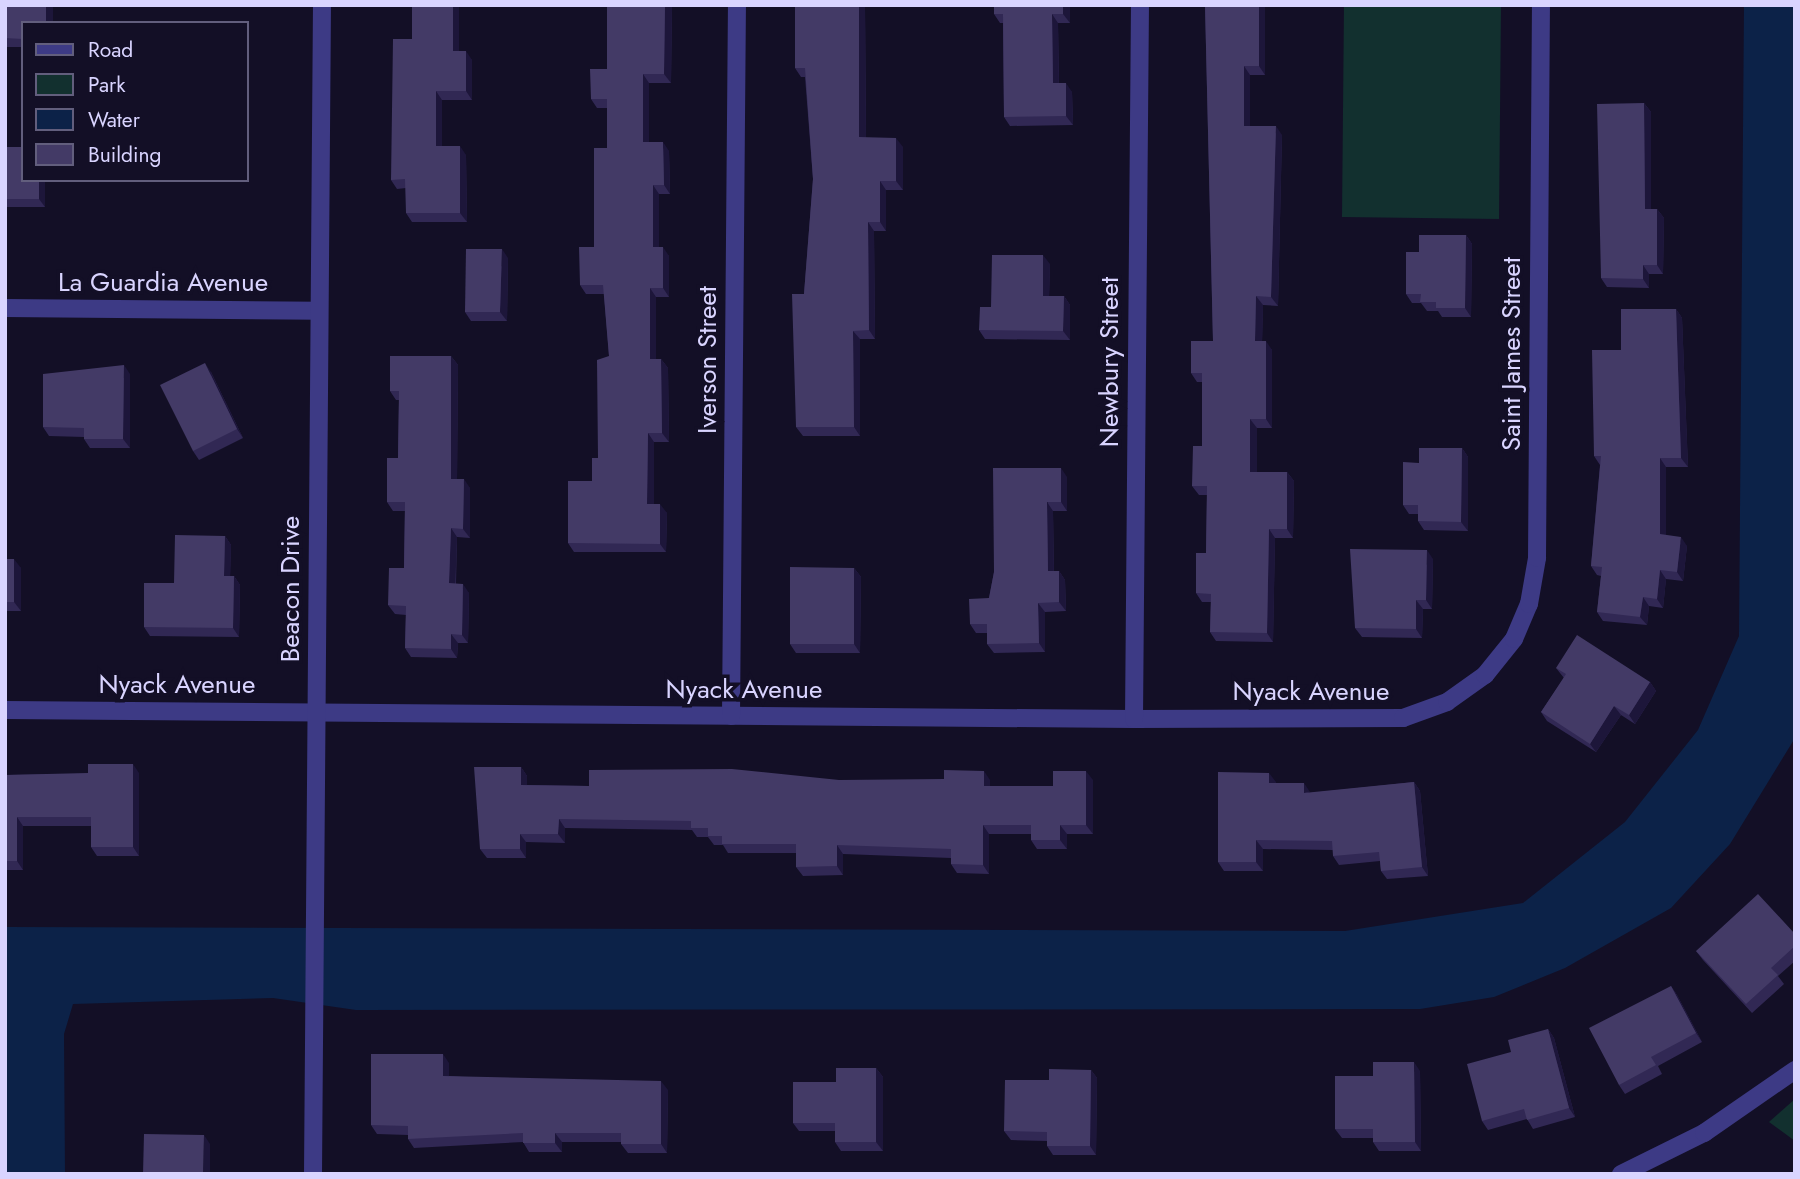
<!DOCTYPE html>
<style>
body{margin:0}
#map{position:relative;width:1800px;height:1179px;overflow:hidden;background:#130f26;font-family:Jost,sans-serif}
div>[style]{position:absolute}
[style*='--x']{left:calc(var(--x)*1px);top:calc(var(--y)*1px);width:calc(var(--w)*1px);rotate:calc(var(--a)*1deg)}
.green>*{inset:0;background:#12302f}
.water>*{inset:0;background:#0c2248}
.minor>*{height:18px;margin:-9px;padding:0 9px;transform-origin:9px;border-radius:9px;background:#3d3a85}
.wall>*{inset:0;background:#312854}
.shaded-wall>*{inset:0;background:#1d163a}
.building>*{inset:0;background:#433a66}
span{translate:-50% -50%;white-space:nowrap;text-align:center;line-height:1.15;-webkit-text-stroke:7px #130f26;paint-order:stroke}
.street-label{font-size:26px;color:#d9d4ff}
.frame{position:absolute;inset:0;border:7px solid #d9d4ff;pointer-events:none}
.legend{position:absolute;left:21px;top:21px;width:228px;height:161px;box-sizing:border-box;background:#130f26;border:2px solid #625e7d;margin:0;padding:9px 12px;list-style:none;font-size:21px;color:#d9d4ff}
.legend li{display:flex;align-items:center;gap:14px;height:35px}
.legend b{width:35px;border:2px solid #625e7d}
</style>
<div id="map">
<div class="green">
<i style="clip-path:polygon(1344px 5px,1501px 5px,1499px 219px,1342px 217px)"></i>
<i style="clip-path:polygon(1795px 1099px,1795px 1141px,1769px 1122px)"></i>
</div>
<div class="water">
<i style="clip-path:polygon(1744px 5px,1795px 5px,1795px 738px,1730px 844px,1671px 908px,1565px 968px,1494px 997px,1420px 1009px,356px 1010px,273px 998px,73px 1004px,64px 1034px,65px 1174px,5px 1174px,5px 927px,1345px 931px,1523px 903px,1625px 822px,1698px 730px,1739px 636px)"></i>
</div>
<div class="minor">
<i style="--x:5;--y:308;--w:314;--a:0.5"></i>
<i style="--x:5;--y:710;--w:1129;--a:0.46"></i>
<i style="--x:1134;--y:719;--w:269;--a:-0.2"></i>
<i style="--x:1403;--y:718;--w:47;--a:-20"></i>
<i style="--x:1447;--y:702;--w:47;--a:-35.4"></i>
<i style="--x:1485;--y:675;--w:46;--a:-51.1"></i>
<i style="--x:1514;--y:639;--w:38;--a:-67"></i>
<i style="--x:1529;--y:604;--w:47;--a:-80.1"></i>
<i style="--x:1537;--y:558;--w:553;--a:-89.59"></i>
<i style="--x:731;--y:716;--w:711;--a:-89.52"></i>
<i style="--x:1134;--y:719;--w:714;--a:-89.52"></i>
<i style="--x:313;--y:1174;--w:1169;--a:-89.56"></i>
<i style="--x:1621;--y:1174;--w:93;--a:-26.3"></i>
<i style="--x:1704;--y:1133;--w:111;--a:-34.7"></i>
</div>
<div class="wall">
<i style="clip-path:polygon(5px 5px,53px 5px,53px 23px,23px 23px,23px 47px,5px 47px)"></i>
<i style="clip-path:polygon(412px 5px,470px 5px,470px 7px,459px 7px,459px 51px,472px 60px,472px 100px,442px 100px,442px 146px,466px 155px,467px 222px,412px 222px,406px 213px,406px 188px,397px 189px,391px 180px,412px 39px)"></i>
<i style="clip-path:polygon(607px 5px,672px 5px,671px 83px,649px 83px,649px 142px,669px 151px,670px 194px,659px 194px,659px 247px,669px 256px,669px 297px,656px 297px,656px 359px,661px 359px,668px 368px,669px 442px,654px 442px,654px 504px,667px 513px,666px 552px,574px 552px,568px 543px,592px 481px,598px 458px,609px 356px,604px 294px,586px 294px,580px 285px,594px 247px,607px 148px,607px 108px,597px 108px,591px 99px,607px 69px)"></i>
<i style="clip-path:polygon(795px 5px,865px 5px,866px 138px,903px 147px,903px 190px,886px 190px,886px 231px,874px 231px,875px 339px,860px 339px,860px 436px,803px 436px,796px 427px,804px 294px,813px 179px,805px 77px,801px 77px,795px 68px)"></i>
<i style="clip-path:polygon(1070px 5px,1070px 23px,1058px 23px,1059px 83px,1072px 92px,1073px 125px,1010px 126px,1004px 117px,1003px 23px,1000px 23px,994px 14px)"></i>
<i style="clip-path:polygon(1205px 5px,1265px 5px,1265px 75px,1250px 75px,1250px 126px,1282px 135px,1278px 306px,1263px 305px,1262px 341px,1272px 350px,1272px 428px,1257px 428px,1257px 472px,1287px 472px,1294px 481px,1293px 538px,1275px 538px,1273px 642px,1216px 641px,1210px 632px,1211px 602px,1202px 602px,1196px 593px,1206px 553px,1207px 495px,1199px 495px,1192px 486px,1202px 446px,1202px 382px,1197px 382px,1191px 373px,1213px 341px)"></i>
<i style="clip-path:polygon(1644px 103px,1651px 112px,1651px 209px,1657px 209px,1664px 218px,1663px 274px,1649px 274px,1649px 288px,1607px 287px,1601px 278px)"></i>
<i style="clip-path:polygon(5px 147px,23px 180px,45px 180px,45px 207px,5px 207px)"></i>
<i style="clip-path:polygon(1466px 235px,1472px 244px,1471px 317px,1442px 317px,1438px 311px,1427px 311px,1421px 303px,1412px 303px,1406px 294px)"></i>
<i style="clip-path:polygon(508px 258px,507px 321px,471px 321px,465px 312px)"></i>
<i style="clip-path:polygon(1050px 264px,1049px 296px,1064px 296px,1070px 305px,1070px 340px,985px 339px,979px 330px,991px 307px)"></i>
<i style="clip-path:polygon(1676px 309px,1682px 318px,1688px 467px,1666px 467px,1666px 535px,1687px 546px,1683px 581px,1666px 579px,1663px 608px,1649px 606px,1647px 625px,1603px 621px,1597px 612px,1601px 576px,1597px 575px,1591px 566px,1600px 465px,1594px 456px,1621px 350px)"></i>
<i style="clip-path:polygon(451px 356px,458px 365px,457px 479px,470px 488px,470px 538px,457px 537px,456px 584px,469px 593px,468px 643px,458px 643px,457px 658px,411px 657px,405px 648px,406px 615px,395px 614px,388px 605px,404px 568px,405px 511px,393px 511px,387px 502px,398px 458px,399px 400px,396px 400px,390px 391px)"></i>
<i style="clip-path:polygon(211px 372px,243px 438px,199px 460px,193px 451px)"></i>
<i style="clip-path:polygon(130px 374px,130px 448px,90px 448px,84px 439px,84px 437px,49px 436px,43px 427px)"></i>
<i style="clip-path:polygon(1462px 448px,1468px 457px,1468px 531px,1424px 530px,1418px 521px,1418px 514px,1409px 514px,1403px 505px)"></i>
<i style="clip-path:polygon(1067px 477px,1067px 511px,1053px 511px,1054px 571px,1059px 571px,1065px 580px,1066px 611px,1045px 612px,1045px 652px,994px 653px,987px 644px,987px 633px,976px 633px,970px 624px,989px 598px,994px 572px)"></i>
<i style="clip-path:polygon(225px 536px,231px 545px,230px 576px,234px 576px,240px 585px,239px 637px,150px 636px,144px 627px,174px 583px)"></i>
<i style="clip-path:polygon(5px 559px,21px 568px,21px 611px,5px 611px)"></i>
<i style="clip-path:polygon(1433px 559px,1432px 609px,1423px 609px,1422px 638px,1362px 637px,1355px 628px)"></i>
<i style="clip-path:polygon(854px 568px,861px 577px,860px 653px,796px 653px,790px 644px)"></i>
<i style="clip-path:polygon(1556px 668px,1650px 682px,1656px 691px,1635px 724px,1621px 715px,1596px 752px,1547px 721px,1541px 712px,1564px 678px)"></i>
<i style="clip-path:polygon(521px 767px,527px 776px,527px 785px,589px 786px,839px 780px,990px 780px,990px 786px,1053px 786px,1093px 780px,1093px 834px,1067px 834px,1067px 849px,1037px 849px,1031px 840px,1031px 834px,989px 834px,989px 874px,957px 873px,951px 864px,951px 858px,843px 854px,843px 875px,803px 876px,796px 867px,796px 853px,728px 853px,723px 845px,714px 845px,708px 837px,697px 837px,692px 830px,565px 828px,565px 843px,526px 842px,526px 858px,487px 858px,480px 849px)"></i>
<i style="clip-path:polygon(139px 773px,139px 856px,97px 856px,91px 847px,91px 826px,23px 826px,23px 870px,5px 870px,5px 775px)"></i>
<i style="clip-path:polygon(1276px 782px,1276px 783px,1310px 793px,1414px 782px,1420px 791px,1428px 876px,1387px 879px,1381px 871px,1380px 861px,1339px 865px,1333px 856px,1333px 850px,1263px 849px,1263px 871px,1224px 871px,1218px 862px)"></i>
<i style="clip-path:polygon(1795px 934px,1795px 961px,1778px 976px,1784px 984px,1752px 1013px,1703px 960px,1696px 951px)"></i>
<i style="clip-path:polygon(1671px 986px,1677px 995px,1702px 1042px,1658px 1066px,1662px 1074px,1625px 1094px,1619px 1085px)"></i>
<i style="clip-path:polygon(1548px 1029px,1554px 1038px,1575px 1117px,1533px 1129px,1527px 1119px,1488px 1130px,1482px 1121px,1511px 1052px)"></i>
<i style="clip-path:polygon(449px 1063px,449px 1076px,668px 1090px,667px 1153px,628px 1153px,621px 1144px,621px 1142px,562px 1142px,562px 1152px,529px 1152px,523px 1142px,414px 1148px,408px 1139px,408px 1135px,377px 1134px,371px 1125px)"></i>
<i style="clip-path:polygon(876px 1068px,883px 1077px,883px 1151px,841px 1151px,835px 1142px,835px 1131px,799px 1131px,793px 1123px,836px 1082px)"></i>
<i style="clip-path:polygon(1091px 1070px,1097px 1078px,1096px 1155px,1053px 1155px,1047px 1146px,1047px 1141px,1011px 1140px,1004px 1131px,1049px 1080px)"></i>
<i style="clip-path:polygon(1420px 1071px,1421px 1151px,1379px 1151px,1373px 1142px,1373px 1138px,1342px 1138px,1335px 1129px,1373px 1076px)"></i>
</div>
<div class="shaded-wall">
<i style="clip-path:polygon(46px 5px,53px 5px,53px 23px,46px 23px)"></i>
<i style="clip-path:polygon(453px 5px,458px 5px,459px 7px,459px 60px,453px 51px)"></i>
<i style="clip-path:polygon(665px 5px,672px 5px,671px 83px,664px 74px)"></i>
<i style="clip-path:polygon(859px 5px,865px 5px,866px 146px,859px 137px)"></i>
<i style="clip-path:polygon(1063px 5px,1070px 5px,1070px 23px,1063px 14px)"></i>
<i style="clip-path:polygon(1259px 5px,1265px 5px,1265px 75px,1259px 66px)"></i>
<i style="clip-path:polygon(1052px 14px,1058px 23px,1059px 92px,1053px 83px)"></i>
<i style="clip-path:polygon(466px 51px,472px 60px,472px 100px,466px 91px)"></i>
<i style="clip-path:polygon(1244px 66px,1250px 75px,1250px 135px,1244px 126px)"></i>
<i style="clip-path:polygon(643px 74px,649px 83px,649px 151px,643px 142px)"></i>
<i style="clip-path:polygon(1066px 83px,1072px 92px,1073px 125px,1066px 116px)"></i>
<i style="clip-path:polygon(436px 91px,442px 100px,442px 155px,436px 146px)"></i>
<i style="clip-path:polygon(1644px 103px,1651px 112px,1651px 218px,1645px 209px)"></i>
<i style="clip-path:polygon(1276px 126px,1282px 135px,1278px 306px,1271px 297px)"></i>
<i style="clip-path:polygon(896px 138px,903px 147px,903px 190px,896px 181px)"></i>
<i style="clip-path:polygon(663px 142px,669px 151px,670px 194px,664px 185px)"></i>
<i style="clip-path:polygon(460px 146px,466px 155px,467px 222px,460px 213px)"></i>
<i style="clip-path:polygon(39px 180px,45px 180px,45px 207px,39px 199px)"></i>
<i style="clip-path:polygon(880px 181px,886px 190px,886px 231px,880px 222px)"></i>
<i style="clip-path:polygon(653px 185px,659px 194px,659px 256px,653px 247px)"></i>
<i style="clip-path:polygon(1657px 209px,1664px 218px,1663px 274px,1657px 265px)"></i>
<i style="clip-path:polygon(868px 222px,874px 231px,875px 339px,869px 330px)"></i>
<i style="clip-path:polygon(1466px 235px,1472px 244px,1471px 317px,1465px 308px)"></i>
<i style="clip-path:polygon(663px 247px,669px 256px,669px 297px,663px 288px)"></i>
<i style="clip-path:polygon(502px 249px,508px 258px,507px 321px,500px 312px)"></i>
<i style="clip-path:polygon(1043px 255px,1050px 264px,1049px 305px,1043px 296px)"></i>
<i style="clip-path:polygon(1643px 265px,1649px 274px,1649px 288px,1643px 279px)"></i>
<i style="clip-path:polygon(650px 288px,656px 297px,656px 368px,650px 359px)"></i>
<i style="clip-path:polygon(1064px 296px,1070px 305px,1070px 340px,1063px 331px)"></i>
<i style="clip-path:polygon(1256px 296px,1263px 305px,1262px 350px,1255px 341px)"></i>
<i style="clip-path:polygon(1676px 309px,1682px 318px,1688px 467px,1681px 458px)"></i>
<i style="clip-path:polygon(853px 331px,860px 339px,860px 436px,854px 427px)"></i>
<i style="clip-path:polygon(1266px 341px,1272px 350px,1272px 428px,1266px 419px)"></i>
<i style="clip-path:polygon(451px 356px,458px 365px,457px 488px,451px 479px)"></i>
<i style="clip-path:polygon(661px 359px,668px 368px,669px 442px,662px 433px)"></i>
<i style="clip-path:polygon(205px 363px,211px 372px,243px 438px,237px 429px)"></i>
<i style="clip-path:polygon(124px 365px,130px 374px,130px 448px,123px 439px)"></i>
<i style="clip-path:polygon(1250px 419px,1257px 428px,1257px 480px,1250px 472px)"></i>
<i style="clip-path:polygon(648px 433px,654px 442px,654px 513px,647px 504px)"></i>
<i style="clip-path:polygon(1462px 448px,1468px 457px,1468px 531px,1461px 522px)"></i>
<i style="clip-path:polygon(1660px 458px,1666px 467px,1666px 543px,1660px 534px)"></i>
<i style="clip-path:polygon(1061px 468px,1067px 477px,1067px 511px,1061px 502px)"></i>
<i style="clip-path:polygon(1287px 472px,1294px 481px,1293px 538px,1287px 529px)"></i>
<i style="clip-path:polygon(464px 479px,470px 488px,470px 538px,463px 529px)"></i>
<i style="clip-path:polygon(1047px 502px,1053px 511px,1054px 580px,1048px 571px)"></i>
<i style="clip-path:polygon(660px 504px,667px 513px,666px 552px,660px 544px)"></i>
<i style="clip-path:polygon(451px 528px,457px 537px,455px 592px,449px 583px)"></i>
<i style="clip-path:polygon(1269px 529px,1275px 538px,1273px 642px,1267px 633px)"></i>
<i style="clip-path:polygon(225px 536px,231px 545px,230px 585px,224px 576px)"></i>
<i style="clip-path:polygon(1681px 537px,1687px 546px,1683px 581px,1677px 572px)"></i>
<i style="clip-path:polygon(1427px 550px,1433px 559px,1432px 609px,1426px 600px)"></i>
<i style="clip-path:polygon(14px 559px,21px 568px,21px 611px,14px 602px)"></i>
<i style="clip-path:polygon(854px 568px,861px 577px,860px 653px,854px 644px)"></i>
<i style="clip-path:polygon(1660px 570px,1666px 579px,1663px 608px,1657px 599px)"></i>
<i style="clip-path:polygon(1059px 571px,1065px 580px,1066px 611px,1059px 602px)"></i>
<i style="clip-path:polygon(234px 576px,240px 585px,239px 637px,233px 628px)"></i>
<i style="clip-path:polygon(463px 584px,469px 593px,468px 643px,462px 635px)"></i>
<i style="clip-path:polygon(1643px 597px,1649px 606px,1647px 625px,1640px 617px)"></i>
<i style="clip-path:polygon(1416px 600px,1423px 609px,1422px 638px,1416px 629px)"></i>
<i style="clip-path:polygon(1038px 603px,1045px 612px,1045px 652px,1039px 643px)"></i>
<i style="clip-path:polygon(451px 634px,458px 643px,457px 658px,451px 649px)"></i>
<i style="clip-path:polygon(1650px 682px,1656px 691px,1635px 724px,1629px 715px)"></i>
<i style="clip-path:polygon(1614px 706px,1621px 715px,1596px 752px,1590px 744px)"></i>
<i style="clip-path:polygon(133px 764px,139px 773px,139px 856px,133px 847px)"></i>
<i style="clip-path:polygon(521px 767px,527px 776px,527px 794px,521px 785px)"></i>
<i style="clip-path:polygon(984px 771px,990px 780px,990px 795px,984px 786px)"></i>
<i style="clip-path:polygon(1086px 771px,1093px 780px,1093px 834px,1086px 825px)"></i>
<i style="clip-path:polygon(1269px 773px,1276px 782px,1276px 792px,1269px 783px)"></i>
<i style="clip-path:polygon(1414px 782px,1420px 791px,1428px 876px,1422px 867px)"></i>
<i style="clip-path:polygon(1304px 783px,1310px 792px,1304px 793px)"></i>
<i style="clip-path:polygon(17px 817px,23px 826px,23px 870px,17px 861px)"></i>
<i style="clip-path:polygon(559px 819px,565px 828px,565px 843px,558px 834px)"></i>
<i style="clip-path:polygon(983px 825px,989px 834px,989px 874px,983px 865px)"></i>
<i style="clip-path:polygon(1060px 825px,1067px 834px,1067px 849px,1060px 840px)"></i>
<i style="clip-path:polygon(520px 834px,526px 842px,526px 858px,520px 849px)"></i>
<i style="clip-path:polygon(1256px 840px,1263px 849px,1263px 871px,1256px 862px)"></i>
<i style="clip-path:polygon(837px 845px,843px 854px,843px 875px,837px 866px)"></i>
<i style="clip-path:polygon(1671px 986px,1677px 995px,1702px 1042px,1696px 1033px)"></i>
<i style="clip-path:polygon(1548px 1029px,1554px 1038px,1575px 1117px,1569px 1108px)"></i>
<i style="clip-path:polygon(443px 1054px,449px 1063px,449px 1085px,443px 1076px)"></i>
<i style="clip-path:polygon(1414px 1062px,1420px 1071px,1421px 1151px,1415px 1142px)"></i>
<i style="clip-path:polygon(876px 1068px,883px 1077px,883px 1151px,876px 1142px)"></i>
<i style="clip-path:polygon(1091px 1070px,1097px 1078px,1096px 1155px,1090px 1146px)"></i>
<i style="clip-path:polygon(661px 1081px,668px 1090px,667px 1153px,661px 1144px)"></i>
<i style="clip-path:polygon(555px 1133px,562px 1142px,562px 1152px,555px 1143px)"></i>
<i style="clip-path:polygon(204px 1135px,210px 1144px,210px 1174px,203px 1174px)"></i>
</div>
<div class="building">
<i style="clip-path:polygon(5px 5px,46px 5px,46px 23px,23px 23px,23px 39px,5px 38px)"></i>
<i style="clip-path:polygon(412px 5px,453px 5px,453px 51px,466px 51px,466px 91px,436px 91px,436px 146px,460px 146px,460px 213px,406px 213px,405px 179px,391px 180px,393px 39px,412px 39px)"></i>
<i style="clip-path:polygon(607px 5px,665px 5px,664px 74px,643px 74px,643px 142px,663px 142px,664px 185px,653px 185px,653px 247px,663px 247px,663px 288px,650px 288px,650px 359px,661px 359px,662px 433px,648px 433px,647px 504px,660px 504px,660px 544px,568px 543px,568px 481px,592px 481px,592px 458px,598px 458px,597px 360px,609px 356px,603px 285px,580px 285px,579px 247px,594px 247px,594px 148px,607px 148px,607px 99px,591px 99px,590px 69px,607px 69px)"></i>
<i style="clip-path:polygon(795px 5px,859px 5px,859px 137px,896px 138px,896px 181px,880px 181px,880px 222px,868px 222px,869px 330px,853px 331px,854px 427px,796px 427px,792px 294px,804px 294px,813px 179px,805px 68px,795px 68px)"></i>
<i style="clip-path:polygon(994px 5px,1063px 5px,1063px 14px,1052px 14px,1053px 83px,1066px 83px,1066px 116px,1004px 117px,1003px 14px,994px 14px)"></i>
<i style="clip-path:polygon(1205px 5px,1259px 5px,1259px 66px,1244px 66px,1244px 126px,1276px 126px,1271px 297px,1256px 296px,1255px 341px,1266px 341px,1266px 419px,1250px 419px,1250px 472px,1287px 472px,1287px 529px,1269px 529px,1267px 633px,1210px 632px,1211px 594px,1196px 593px,1196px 553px,1206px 553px,1207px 486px,1192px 486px,1193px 446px,1202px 446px,1202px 373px,1191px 373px,1191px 341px,1213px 341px)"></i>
<i style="clip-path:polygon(1644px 103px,1645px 209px,1657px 209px,1657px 265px,1643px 265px,1643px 279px,1601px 278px,1597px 104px)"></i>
<i style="clip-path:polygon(5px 147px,23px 147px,23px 180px,39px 180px,39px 199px,5px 199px)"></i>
<i style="clip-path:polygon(1419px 235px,1466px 235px,1465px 308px,1436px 308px,1436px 302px,1420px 302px,1421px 294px,1406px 294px,1406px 252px,1419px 252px)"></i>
<i style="clip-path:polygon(466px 249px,502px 249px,500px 312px,465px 312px)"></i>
<i style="clip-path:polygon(992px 255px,1043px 255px,1043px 296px,1064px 296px,1063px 331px,979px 330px,980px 307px,991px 307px)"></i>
<i style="clip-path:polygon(1621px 309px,1676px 309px,1681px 458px,1660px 458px,1660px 534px,1681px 537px,1677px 572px,1660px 570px,1657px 599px,1643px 597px,1640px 617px,1597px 612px,1602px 567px,1591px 566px,1601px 456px,1594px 456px,1592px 350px,1621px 350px)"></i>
<i style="clip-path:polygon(390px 356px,451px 356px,451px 479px,464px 479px,463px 529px,451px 528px,449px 583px,463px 584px,462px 635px,451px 634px,451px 649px,405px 648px,406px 606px,388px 605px,389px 568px,404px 568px,405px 502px,387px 502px,387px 458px,398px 458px,399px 391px,390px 391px)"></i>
<i style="clip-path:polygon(205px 363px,237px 429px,193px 451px,160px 385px)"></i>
<i style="clip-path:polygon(124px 365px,123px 439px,84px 439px,84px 428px,43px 427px,43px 374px)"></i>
<i style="clip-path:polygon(1419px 448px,1462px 448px,1461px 522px,1418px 521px,1418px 505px,1403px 505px,1403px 462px,1419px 463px)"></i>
<i style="clip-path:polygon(993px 468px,1061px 468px,1061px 502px,1047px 502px,1048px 571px,1059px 571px,1059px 602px,1038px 603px,1039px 643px,987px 644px,987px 624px,970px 624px,969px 599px,989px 598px,994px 572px)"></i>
<i style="clip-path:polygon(175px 535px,225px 536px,224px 576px,234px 576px,233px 628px,144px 627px,144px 583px,174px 583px)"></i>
<i style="clip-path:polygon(1350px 549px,1427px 550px,1426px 600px,1416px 600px,1416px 629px,1355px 628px)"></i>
<i style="clip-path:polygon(5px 559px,14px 559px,14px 602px,5px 602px)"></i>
<i style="clip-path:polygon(790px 567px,854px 568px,854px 644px,790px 644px)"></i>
<i style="clip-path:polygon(1577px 635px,1650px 682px,1629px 715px,1614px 706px,1590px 744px,1541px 712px,1566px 674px,1556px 668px)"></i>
<i style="clip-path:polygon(88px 764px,133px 764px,133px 847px,91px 847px,91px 817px,17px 817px,17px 861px,5px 861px,5px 775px,88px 773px)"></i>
<i style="clip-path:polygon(474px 767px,521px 767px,521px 785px,589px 786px,589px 770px,732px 769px,839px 780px,944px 779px,944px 770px,984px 771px,984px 786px,1053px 786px,1053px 771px,1086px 771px,1086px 825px,1060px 825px,1060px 840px,1031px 840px,1031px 825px,983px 825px,983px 865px,951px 864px,951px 849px,837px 845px,837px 866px,796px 867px,796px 844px,722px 844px,722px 836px,708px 836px,708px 828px,691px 828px,691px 821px,559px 819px,558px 834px,520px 834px,520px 849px,480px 849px)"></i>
<i style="clip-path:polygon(1218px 772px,1269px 773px,1269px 783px,1304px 783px,1304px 793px,1414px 782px,1422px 867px,1381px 871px,1379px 852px,1333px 856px,1332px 841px,1256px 840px,1256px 862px,1218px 862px)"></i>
<i style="clip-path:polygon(1758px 894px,1795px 934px,1795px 946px,1771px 968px,1778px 975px,1746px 1004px,1696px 951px)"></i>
<i style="clip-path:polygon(1671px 986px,1696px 1033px,1651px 1057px,1656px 1065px,1619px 1085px,1589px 1028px)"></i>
<i style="clip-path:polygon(1548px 1029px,1569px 1108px,1527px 1120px,1524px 1109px,1482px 1121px,1467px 1064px,1511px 1052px,1508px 1040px)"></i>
<i style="clip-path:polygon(371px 1054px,443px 1054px,443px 1076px,661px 1081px,661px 1144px,621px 1144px,621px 1133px,555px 1133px,555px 1143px,523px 1143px,523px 1133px,408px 1139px,408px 1126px,371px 1125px)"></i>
<i style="clip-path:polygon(1373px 1062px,1414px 1062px,1415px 1142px,1373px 1142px,1373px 1129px,1335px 1129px,1335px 1076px,1373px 1076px)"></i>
<i style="clip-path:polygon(836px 1068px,876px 1068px,876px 1142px,835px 1142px,835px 1123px,793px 1123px,793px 1082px,836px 1082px)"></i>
<i style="clip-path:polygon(1049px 1069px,1091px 1070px,1090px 1146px,1047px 1146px,1047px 1132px,1004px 1131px,1005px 1080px,1049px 1080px)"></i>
<i style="clip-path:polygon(144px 1134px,204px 1135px,203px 1174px,143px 1174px)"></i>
</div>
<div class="street-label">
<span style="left:163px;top:283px">La Guardia Avenue</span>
<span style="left:1512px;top:354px;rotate:-90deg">Saint James Street</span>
<span style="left:708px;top:360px;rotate:-90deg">Iverson Street</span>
<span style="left:1110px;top:362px;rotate:-90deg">Newbury Street</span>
<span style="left:291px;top:589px;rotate:-90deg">Beacon Drive</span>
<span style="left:177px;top:685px">Nyack Avenue</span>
<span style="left:744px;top:690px">Nyack Avenue</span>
<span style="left:1311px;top:692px">Nyack Avenue</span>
</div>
<div class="frame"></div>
<ul class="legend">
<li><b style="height:9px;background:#3d3a85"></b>Road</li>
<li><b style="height:19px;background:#12302f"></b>Park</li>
<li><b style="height:19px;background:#0c2248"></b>Water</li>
<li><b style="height:19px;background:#433a66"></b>Building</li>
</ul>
</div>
